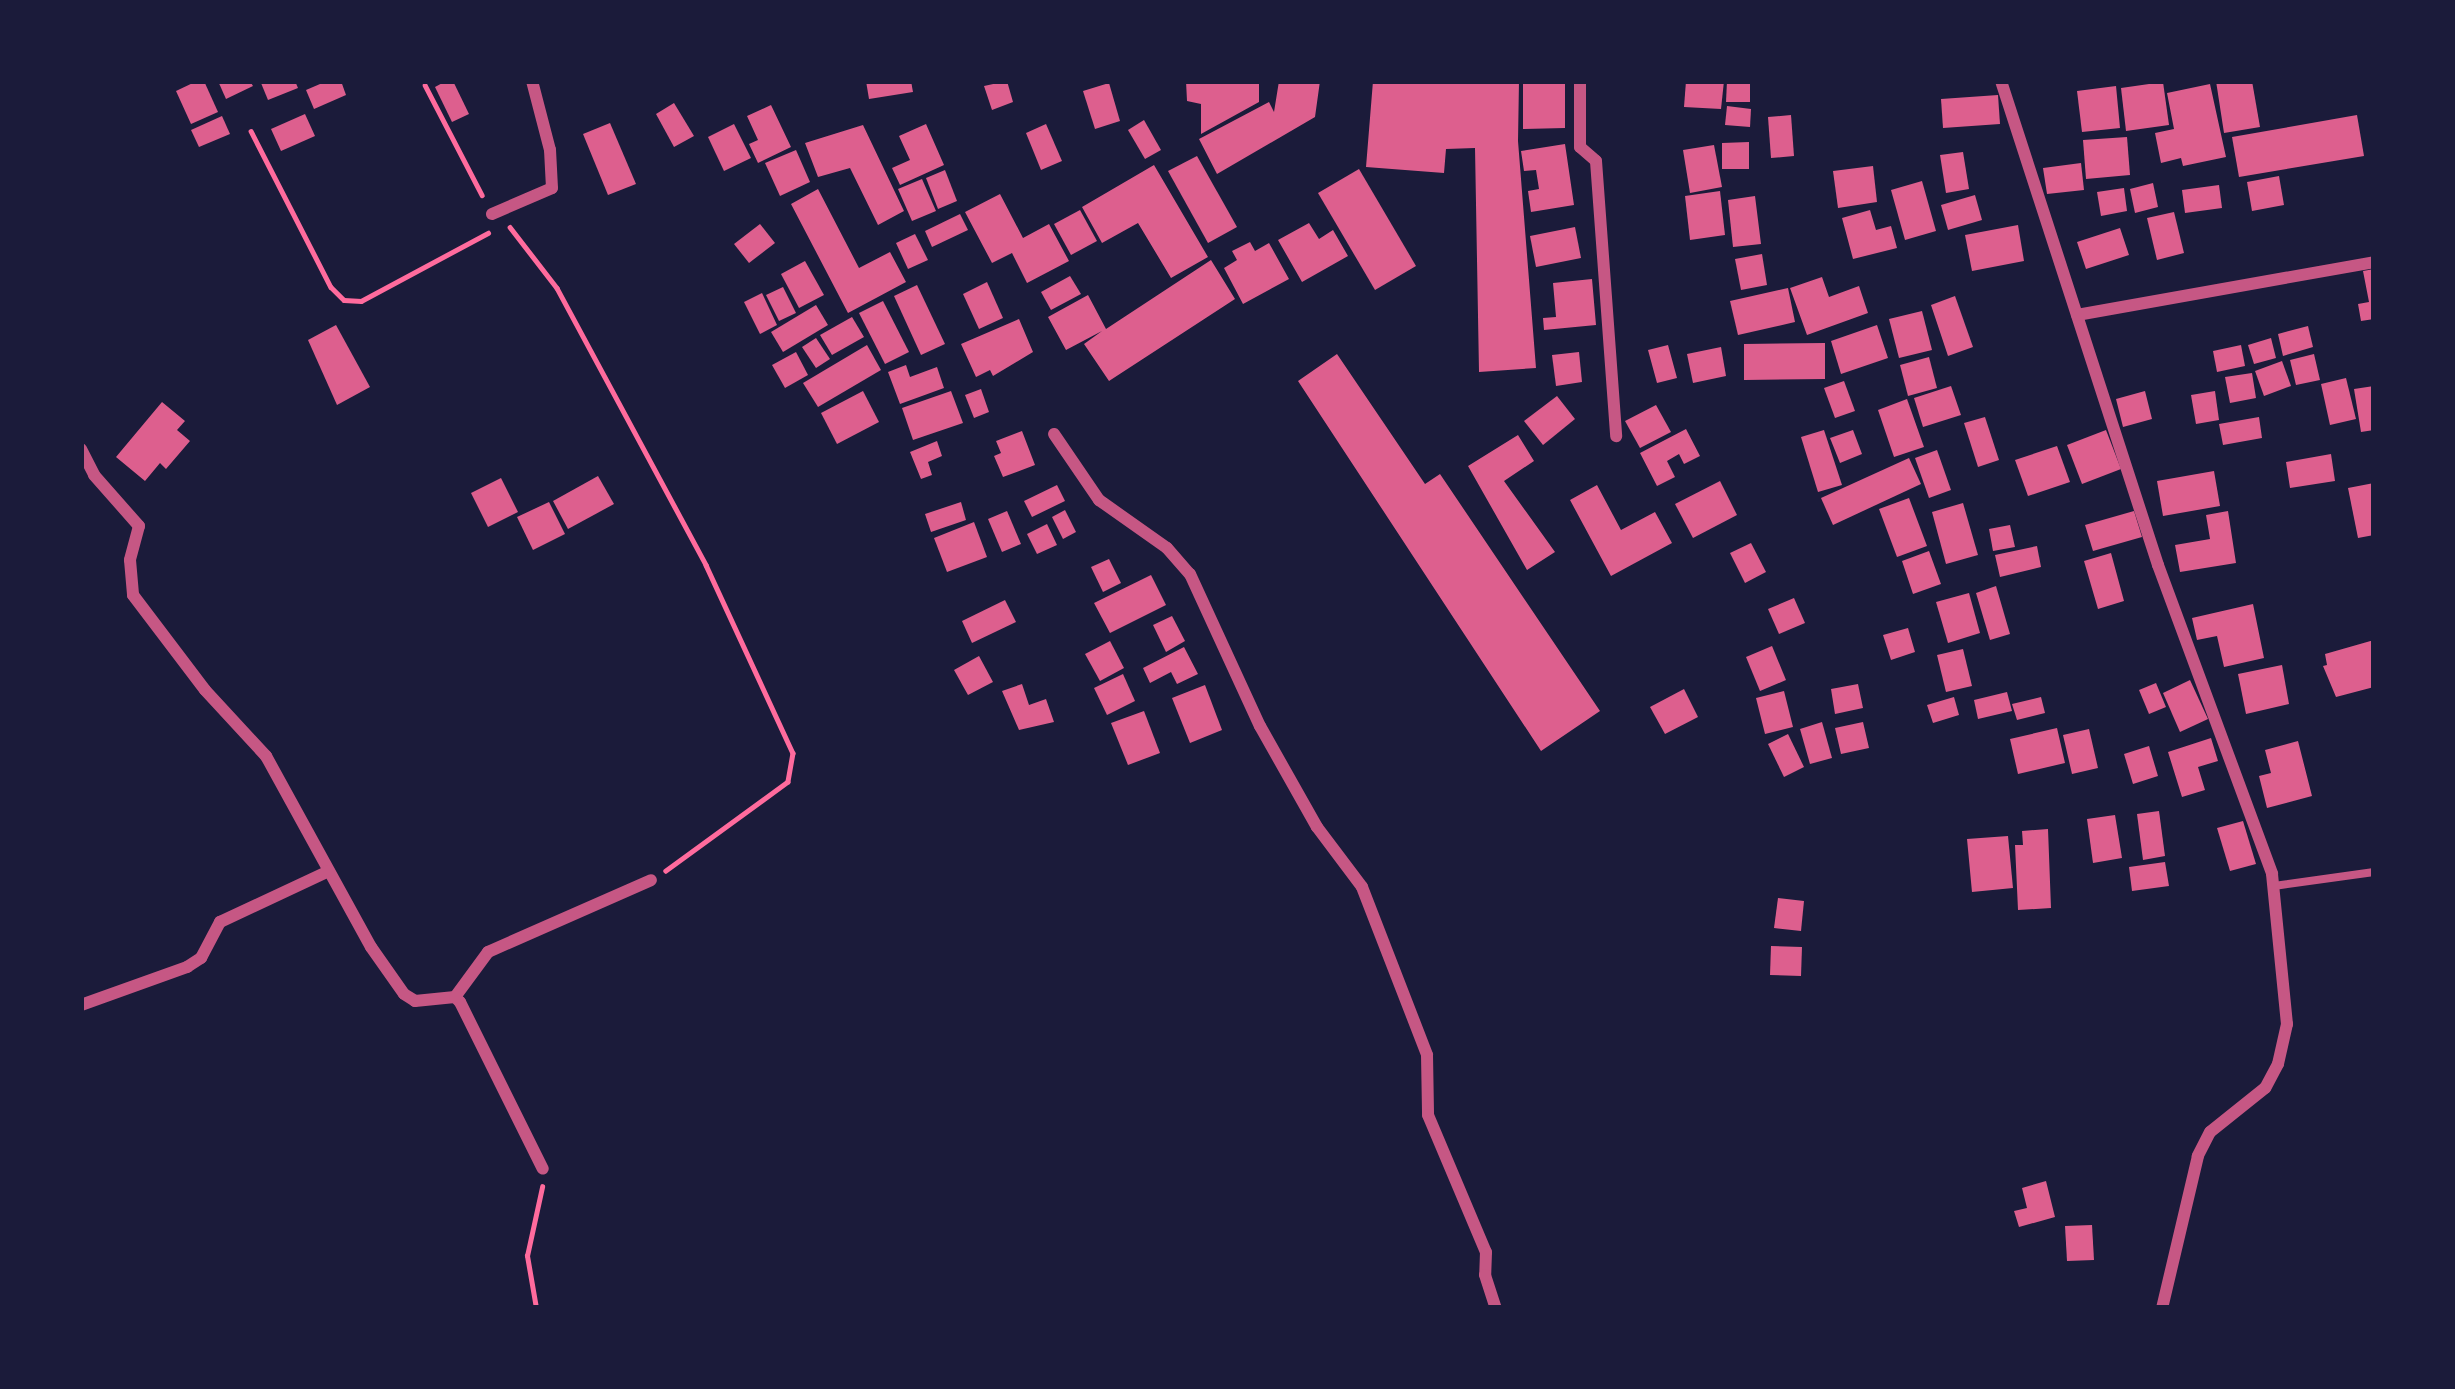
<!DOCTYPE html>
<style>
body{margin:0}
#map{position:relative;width:2455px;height:1389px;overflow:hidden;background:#1b1b3a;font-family:"PT Sans Narrow",sans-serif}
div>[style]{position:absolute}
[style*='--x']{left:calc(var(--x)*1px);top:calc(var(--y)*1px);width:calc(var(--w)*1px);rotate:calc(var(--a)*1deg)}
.building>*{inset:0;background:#dd5f8e}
.path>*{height:4.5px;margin:-2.25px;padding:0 2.25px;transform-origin:2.25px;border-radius:2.25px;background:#ff6b9d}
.service>*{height:8px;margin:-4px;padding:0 4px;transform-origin:4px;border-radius:4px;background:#c65784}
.minor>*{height:12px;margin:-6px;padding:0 6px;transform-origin:6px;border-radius:6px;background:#c65784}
span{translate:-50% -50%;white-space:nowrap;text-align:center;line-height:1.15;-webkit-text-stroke:9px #1b1b3a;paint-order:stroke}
.frame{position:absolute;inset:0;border:84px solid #1b1b3a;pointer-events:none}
</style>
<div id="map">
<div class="building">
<i style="clip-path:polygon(197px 81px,204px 81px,218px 112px,191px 124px,176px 91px)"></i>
<i style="clip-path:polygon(218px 81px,250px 81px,253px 86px,226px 99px)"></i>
<i style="clip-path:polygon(295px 81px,298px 88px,268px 100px,261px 83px)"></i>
<i style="clip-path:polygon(327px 81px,341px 81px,346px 95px,314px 109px,306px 90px)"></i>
<i style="clip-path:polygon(446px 81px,453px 81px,469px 114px,452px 122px,435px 87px)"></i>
<i style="clip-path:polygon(866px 81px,911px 81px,913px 92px,869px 99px)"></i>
<i style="clip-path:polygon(1007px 81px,1013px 102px,992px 110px,984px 86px)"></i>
<i style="clip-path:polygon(1186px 81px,1259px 81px,1259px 102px,1201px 134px,1201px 104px,1187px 101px)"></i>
<i style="clip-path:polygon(1279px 81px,1320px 81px,1315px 117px,1217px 174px,1199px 139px,1269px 102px,1274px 112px)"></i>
<i style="clip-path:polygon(1373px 81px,1519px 81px,1518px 141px,1536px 368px,1479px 372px,1475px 148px,1446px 149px,1444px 173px,1366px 167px)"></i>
<i style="clip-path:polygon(1523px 81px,1565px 81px,1565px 128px,1523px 129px)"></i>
<i style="clip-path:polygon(1686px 81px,1724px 81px,1721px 109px,1684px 107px)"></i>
<i style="clip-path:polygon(1727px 81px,1750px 81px,1750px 102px,1726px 102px)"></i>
<i style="clip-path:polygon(2216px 81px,2252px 81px,2260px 127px,2224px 133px)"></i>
<i style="clip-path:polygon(2163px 82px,2169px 125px,2126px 131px,2121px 88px)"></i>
<i style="clip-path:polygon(1109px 83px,1120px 121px,1095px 129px,1083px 91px)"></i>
<i style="clip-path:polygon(2210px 84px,2226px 157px,2183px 166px,2181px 158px,2161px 163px,2155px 133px,2174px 129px,2167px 93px)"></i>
<i style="clip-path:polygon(2116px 86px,2120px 128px,2082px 132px,2077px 91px)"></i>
<i style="clip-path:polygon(1998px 95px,2000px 124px,1943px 128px,1941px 99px)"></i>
<i style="clip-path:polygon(674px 103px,694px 136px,674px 147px,656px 114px)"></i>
<i style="clip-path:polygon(771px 105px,791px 147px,758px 163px,749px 144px,758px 140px,747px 116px)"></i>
<i style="clip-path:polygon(1727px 106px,1751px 109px,1750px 127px,1725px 125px)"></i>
<i style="clip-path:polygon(305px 114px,315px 136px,281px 151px,271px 129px)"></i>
<i style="clip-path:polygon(1791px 115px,1794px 156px,1771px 158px,1768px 117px)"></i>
<i style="clip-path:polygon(2357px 115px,2364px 156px,2239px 177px,2232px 137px)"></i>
<i style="clip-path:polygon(222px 116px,230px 134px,199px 147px,191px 130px)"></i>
<i style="clip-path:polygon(1144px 120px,1161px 150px,1145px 159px,1128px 130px)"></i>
<i style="clip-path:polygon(610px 123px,636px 184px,608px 195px,583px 134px)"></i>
<i style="clip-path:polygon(734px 124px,751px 158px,724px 171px,708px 137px)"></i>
<i style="clip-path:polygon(926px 124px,944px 165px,900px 185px,892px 168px,910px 160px,899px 136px)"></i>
<i style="clip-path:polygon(1046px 124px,1062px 161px,1041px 170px,1026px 133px)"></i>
<i style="clip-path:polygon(863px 125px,904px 211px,878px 225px,850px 168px,818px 177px,805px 143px)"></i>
<i style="clip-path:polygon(2127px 137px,2130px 175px,2086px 179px,2083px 140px)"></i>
<i style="clip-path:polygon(1749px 142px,1749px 169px,1722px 169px,1722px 143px)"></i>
<i style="clip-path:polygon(1565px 144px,1574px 205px,1531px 212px,1528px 191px,1539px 189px,1536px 170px,1524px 171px,1521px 151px)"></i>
<i style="clip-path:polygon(1714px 145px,1722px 187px,1690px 193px,1683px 150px)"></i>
<i style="clip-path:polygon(796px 150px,810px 182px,780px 196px,765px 163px)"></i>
<i style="clip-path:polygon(1963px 152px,1969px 189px,1946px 193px,1940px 155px)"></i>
<i style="clip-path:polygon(1197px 156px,1237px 227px,1208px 243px,1168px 171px)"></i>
<i style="clip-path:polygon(2081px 163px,2084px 190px,2047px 194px,2043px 168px)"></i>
<i style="clip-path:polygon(1154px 165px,1208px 257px,1171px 278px,1138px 223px,1102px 243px,1082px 207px)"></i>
<i style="clip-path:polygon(1873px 166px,1877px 202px,1838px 208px,1833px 171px)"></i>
<i style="clip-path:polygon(1359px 169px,1416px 266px,1375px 290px,1318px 193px)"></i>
<i style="clip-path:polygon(945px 170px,957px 201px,938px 209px,926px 178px)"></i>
<i style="clip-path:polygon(2279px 176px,2284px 205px,2252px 211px,2247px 182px)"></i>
<i style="clip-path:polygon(922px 179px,936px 211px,912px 221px,898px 189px)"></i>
<i style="clip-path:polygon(1922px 181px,1936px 231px,1905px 240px,1891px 190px)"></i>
<i style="clip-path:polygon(2153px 183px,2158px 207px,2135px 213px,2130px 189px)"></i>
<i style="clip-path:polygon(2219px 185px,2222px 208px,2185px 213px,2182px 190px)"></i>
<i style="clip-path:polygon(2124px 188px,2127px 211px,2101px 216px,2097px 192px)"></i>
<i style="clip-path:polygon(818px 189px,859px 268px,890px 252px,906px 282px,848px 313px,791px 204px)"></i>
<i style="clip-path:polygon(1720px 191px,1725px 235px,1690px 240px,1685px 196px)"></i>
<i style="clip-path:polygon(1000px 194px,1023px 238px,1049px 224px,1069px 261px,1027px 283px,1012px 253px,992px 263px,965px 212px)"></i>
<i style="clip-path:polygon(1975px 195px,1982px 220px,1948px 230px,1941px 205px)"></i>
<i style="clip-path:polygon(1755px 196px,1761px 244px,1733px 247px,1728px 200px)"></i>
<i style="clip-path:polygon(1080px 210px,1097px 241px,1071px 255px,1054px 224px)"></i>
<i style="clip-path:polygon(1870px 210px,1876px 230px,1891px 226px,1897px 248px,1853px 259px,1842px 218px)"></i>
<i style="clip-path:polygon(2174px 212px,2184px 253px,2157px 260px,2147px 218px)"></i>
<i style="clip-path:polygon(960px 214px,968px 230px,932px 247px,925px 231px)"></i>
<i style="clip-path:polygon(1309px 223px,1319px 239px,1333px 230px,1348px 256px,1302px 282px,1278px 240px)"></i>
<i style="clip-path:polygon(760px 224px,775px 243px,749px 263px,734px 244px)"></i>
<i style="clip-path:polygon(2018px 225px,2024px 261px,1972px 271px,1965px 235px)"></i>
<i style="clip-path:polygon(1575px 227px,1581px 258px,1536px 267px,1530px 236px)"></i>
<i style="clip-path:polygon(2120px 228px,2129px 255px,2086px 269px,2077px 242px)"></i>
<i style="clip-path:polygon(915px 234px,928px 260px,908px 269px,896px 243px)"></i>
<i style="clip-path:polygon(1250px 242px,1255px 251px,1269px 243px,1289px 279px,1243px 304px,1224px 268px,1237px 260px,1232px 251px)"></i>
<i style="clip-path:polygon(1762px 254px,1767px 285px,1741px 290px,1735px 259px)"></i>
<i style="clip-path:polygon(1211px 260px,1235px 299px,1109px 381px,1084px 344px,1102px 331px,1066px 350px,1048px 317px,1088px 295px,1106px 329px)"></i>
<i style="clip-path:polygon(805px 261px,824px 295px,799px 308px,781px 274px)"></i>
<i style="clip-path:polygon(2374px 269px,2374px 319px,2361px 321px,2358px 304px,2369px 302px,2363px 271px)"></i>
<i style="clip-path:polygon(1070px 276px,1081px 294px,1051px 310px,1041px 292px)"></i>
<i style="clip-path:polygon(1822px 277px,1829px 297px,1859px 286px,1868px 313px,1807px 335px,1790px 288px)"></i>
<i style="clip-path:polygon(1592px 279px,1596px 325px,1544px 330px,1543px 318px,1556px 317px,1553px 283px)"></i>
<i style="clip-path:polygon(987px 282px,1003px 318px,979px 329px,963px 294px)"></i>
<i style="clip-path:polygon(917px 285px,945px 344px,921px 355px,894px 296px)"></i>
<i style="clip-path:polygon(783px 287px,796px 313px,779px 321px,766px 295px)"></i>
<i style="clip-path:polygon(1788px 288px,1795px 322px,1738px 335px,1730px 301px)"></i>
<i style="clip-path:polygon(762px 293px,777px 325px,760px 334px,744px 302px)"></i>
<i style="clip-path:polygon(1955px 296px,1973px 347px,1948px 356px,1931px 305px)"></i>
<i style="clip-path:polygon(883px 301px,909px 352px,885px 364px,859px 313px)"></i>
<i style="clip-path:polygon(816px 305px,828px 325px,783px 352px,771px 332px)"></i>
<i style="clip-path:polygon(1922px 311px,1932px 350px,1899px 358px,1889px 319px)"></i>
<i style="clip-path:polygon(852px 317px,864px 337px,832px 355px,820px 335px)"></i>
<i style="clip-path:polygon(1019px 319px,1033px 352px,993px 376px,990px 370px,976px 377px,961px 344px)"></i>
<i style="clip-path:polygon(336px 325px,370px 387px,337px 405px,308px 340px)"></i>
<i style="clip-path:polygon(1877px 325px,1888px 358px,1841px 374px,1831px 341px)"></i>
<i style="clip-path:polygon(2308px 326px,2313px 347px,2283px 356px,2278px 334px)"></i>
<i style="clip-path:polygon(816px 338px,830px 359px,816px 368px,802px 347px)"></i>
<i style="clip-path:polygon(2271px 338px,2276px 358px,2254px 364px,2248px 345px)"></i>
<i style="clip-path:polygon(1825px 343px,1825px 379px,1744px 380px,1744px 344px)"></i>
<i style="clip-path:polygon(867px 345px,881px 370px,818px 407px,803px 383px)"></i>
<i style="clip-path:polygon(1668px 345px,1677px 378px,1657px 383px,1648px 350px)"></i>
<i style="clip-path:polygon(2241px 345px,2245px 366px,2217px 372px,2213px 351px)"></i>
<i style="clip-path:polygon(1721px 347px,1726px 376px,1693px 383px,1687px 354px)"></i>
<i style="clip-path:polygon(796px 352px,808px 375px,785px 388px,772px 365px)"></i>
<i style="clip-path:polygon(1579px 352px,1582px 382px,1556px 386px,1552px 355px)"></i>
<i style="clip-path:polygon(1337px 354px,1425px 484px,1440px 474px,1600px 711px,1541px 751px,1298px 381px)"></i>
<i style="clip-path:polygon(2314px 354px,2320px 380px,2296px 385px,2290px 360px)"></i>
<i style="clip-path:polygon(1929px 357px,1937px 388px,1908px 396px,1900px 365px)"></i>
<i style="clip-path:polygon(2282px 361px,2291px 386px,2264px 396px,2255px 371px)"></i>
<i style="clip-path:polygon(906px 365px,910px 377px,937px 367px,944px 388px,900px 404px,888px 372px)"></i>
<i style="clip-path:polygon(2252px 373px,2256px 398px,2230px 403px,2225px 377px)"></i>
<i style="clip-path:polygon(2346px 378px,2356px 419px,2330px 425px,2321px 384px)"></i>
<i style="clip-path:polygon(1844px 381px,1855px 411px,1835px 418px,1824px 388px)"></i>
<i style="clip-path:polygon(1951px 386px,1961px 415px,1923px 427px,1914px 398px)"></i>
<i style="clip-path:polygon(2374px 386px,2374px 430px,2361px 432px,2354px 389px)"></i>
<i style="clip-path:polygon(981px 389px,989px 412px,974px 418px,965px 395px)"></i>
<i style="clip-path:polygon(863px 391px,879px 422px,837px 444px,821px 413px)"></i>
<i style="clip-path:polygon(951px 391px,963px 423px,913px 440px,902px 408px)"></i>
<i style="clip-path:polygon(2145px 391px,2152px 419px,2123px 427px,2116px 399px)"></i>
<i style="clip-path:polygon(2215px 391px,2219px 420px,2196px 424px,2191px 395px)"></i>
<i style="clip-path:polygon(1557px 396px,1575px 419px,1543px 445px,1524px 421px)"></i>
<i style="clip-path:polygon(1907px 399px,1924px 447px,1894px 457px,1878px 410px)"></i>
<i style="clip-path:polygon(162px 402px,185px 421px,177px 430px,190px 441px,166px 469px,160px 463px,145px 481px,116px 457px)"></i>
<i style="clip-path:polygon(1656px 405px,1671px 432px,1640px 448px,1625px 421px)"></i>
<i style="clip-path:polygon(1985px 417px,1999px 460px,1978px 467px,1964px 423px)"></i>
<i style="clip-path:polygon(2259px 417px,2262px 438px,2223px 445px,2219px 424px)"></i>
<i style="clip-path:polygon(1686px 429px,1700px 456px,1684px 464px,1679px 454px,1667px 461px,1675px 477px,1657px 486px,1640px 453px)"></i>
<i style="clip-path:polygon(1824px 430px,1842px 485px,1818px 492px,1801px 437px)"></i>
<i style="clip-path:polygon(1853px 430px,1862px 454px,1840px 463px,1830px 438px)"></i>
<i style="clip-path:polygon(2106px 430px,2121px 469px,2082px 484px,2067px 445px)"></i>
<i style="clip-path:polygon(1022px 431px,1035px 465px,1003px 477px,994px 456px,1001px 453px,996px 441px)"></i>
<i style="clip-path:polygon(1518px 435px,1534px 461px,1504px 481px,1555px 552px,1527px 570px,1468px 466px)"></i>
<i style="clip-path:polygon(937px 441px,942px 456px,928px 462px,932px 475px,921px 479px,910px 452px)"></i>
<i style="clip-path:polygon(2057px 446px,2070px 482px,2028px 496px,2015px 460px)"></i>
<i style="clip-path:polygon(1937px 450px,1951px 490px,1929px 498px,1915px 458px)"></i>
<i style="clip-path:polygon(2331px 454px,2335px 481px,2290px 488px,2286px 462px)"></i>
<i style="clip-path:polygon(1909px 458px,1921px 484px,1833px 525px,1821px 498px)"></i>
<i style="clip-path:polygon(2214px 471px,2220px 506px,2163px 516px,2157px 481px)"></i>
<i style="clip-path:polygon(598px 476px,614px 504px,568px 529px,553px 501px)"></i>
<i style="clip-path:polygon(501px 478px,518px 512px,488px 527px,471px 493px)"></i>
<i style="clip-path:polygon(1720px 481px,1737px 515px,1693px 538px,1675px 504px)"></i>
<i style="clip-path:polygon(2374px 483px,2374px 535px,2358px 538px,2348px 488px)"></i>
<i style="clip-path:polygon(1057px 485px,1065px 501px,1032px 517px,1024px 501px)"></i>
<i style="clip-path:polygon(1597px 485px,1621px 530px,1655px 512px,1672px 543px,1611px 576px,1570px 500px)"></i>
<i style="clip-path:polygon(1909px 498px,1927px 546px,1897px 557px,1879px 509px)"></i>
<i style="clip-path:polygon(549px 502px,565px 534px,533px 550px,517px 517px)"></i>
<i style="clip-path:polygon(961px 502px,966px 520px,931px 532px,925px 514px)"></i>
<i style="clip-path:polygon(1963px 503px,1978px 555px,1946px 564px,1932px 512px)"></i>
<i style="clip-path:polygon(1065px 510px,1076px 532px,1063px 539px,1052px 517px)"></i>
<i style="clip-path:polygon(1007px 511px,1021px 544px,1002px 552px,988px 519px)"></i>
<i style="clip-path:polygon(2134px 511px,2142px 537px,2093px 551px,2085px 525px)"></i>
<i style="clip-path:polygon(2228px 511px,2236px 563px,2180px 572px,2175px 545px,2210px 539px,2206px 515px)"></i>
<i style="clip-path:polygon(974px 522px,987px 557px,947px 572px,934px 538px)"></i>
<i style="clip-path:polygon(1047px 524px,1057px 545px,1037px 554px,1027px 534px)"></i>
<i style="clip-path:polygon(2010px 525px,2015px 547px,1993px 551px,1989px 529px)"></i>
<i style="clip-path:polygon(1751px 543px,1766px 572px,1745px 583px,1730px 553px)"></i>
<i style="clip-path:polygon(2037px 546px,2041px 567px,2000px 577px,1995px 555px)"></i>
<i style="clip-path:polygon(1929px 551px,1941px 584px,1913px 594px,1902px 561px)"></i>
<i style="clip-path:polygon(2111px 553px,2124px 601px,2098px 609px,2084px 561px)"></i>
<i style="clip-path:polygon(1109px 559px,1121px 583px,1103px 592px,1091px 567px)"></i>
<i style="clip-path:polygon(1151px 575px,1166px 605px,1110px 633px,1094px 603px)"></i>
<i style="clip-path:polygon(1996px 586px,2010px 634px,1990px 640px,1976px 593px)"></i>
<i style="clip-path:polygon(1969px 593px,1980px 633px,1948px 643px,1936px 602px)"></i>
<i style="clip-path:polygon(1794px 598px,1805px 623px,1779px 634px,1768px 609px)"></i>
<i style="clip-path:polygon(1005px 600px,1016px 622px,972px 643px,962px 621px)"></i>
<i style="clip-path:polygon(2253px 604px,2264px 658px,2224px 667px,2217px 636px,2197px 640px,2192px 618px)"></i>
<i style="clip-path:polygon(1172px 616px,1185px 641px,1166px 652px,1153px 625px)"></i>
<i style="clip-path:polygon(1908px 628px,1915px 652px,1891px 660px,1883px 635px)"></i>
<i style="clip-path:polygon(2374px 640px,2374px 687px,2336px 697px,2323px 666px,2327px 665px,2325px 654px)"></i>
<i style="clip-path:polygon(1110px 641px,1124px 668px,1100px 681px,1085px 654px)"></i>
<i style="clip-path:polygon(1772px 646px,1786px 680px,1760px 691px,1746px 657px)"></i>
<i style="clip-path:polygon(1184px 647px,1198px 674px,1177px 684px,1171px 672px,1150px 683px,1143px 668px)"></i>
<i style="clip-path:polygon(1963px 649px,1972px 686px,1946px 692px,1937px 655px)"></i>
<i style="clip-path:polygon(979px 656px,993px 682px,968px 695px,954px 670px)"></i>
<i style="clip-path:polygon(2282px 665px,2289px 704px,2246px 714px,2238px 674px)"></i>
<i style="clip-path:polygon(1123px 674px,1135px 701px,1107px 715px,1094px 688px)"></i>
<i style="clip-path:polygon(2190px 680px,2208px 719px,2180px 732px,2163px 693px)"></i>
<i style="clip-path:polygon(2156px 683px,2166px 707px,2149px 714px,2139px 690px)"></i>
<i style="clip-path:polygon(1022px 684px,1029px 705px,1046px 699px,1054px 722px,1019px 730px,1002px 691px)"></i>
<i style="clip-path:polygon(1858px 684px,1863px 708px,1835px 714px,1831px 689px)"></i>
<i style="clip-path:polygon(1205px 685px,1222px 730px,1190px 743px,1172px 698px)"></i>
<i style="clip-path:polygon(1684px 689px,1698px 717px,1665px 734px,1650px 707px)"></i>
<i style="clip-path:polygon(1784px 691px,1793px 727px,1765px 734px,1756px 698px)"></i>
<i style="clip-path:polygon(2007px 692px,2012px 711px,1978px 719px,1974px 700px)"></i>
<i style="clip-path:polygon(1954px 697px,1959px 715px,1933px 723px,1927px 705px)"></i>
<i style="clip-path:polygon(2041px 697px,2045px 713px,2017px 720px,2012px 704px)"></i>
<i style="clip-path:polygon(1144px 711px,1160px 753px,1128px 765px,1111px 723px)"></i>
<i style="clip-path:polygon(1822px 722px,1832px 758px,1810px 764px,1800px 729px)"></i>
<i style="clip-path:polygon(1863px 722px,1869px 748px,1841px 754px,1835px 728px)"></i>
<i style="clip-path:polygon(2057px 728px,2065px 763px,2018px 774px,2010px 739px)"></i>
<i style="clip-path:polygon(2089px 729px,2098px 768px,2072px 774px,2063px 735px)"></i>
<i style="clip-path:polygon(1788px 734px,1804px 767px,1784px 777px,1768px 744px)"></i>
<i style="clip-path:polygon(2211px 738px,2218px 761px,2198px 767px,2205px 790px,2182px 797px,2168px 752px)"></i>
<i style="clip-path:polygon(2298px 741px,2312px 796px,2267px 808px,2259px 776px,2271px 773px,2265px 750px)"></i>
<i style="clip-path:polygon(2149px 746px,2158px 776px,2133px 784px,2124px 754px)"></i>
<i style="clip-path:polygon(2159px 811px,2165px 856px,2143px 860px,2137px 814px)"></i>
<i style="clip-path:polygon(2115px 815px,2122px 858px,2093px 863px,2087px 819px)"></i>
<i style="clip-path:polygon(2243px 821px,2256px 864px,2230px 871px,2217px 828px)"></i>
<i style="clip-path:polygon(2048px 829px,2051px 908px,2018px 910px,2015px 845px,2023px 845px,2022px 831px)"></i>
<i style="clip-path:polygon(2008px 836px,2013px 888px,1972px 892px,1967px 839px)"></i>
<i style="clip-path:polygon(2165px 862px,2169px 886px,2132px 891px,2129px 867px)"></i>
<i style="clip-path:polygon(1778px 898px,1804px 901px,1801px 931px,1774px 928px)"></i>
<i style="clip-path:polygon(1771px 946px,1802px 947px,1801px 976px,1770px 975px)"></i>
<i style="clip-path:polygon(2046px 1181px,2055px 1217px,2019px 1227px,2014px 1211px,2027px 1208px,2022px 1188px)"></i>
<i style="clip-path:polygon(2092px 1225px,2094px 1260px,2067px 1261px,2065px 1226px)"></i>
</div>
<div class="path">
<i style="--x:425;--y:85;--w:124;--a:62.6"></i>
<i style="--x:251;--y:131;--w:175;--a:62.9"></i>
<i style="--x:331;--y:287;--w:18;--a:45"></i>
<i style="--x:344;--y:300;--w:17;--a:3"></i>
<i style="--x:361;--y:301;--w:144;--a:-28.2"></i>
<i style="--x:510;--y:227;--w:77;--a:52.4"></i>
<i style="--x:557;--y:288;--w:315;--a:61.7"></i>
<i style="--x:706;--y:565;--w:207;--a:65.2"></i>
<i style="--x:793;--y:753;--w:29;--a:100"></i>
<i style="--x:788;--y:782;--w:151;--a:143.9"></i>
<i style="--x:536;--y:1308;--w:53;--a:-99.8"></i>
<i style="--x:527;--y:1256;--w:71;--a:-77.7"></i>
</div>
<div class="service">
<i style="--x:2274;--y:886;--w:101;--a:-8"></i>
</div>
<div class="minor">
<i style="--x:1580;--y:81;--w:66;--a:90"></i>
<i style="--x:1580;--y:147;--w:21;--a:41"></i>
<i style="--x:1596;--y:161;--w:276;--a:85.8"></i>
<i style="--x:2001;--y:81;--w:509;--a:72.03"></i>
<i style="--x:2158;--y:565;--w:329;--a:69.7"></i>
<i style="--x:2272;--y:874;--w:151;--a:84.3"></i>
<i style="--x:2287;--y:1024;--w:41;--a:102.7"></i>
<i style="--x:2278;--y:1064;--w:27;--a:118"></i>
<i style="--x:2265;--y:1088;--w:70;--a:141.3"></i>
<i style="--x:2210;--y:1132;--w:27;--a:117"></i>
<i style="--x:2198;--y:1156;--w:156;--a:103.3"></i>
<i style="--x:492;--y:214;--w:65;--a:-23.4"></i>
<i style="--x:552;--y:188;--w:38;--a:-93"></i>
<i style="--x:550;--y:150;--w:71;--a:-104.6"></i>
<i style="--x:2077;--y:315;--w:302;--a:-10.1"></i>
<i style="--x:1054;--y:434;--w:80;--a:55.7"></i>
<i style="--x:1099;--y:500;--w:83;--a:35.2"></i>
<i style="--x:1167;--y:548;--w:35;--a:49"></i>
<i style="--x:1190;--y:574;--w:167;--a:65.3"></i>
<i style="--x:1260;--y:726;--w:116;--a:60.6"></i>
<i style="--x:1317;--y:827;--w:75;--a:53.1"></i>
<i style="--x:1362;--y:887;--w:180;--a:68.8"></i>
<i style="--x:1427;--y:1055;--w:60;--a:89"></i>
<i style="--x:1428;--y:1115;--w:149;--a:67.1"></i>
<i style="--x:1486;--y:1252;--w:23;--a:92"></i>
<i style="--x:1485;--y:1275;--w:35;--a:72"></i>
<i style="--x:81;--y:449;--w:29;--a:63"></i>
<i style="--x:94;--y:475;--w:68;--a:48.6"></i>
<i style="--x:139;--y:526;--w:35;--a:105"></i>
<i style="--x:130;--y:560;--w:35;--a:85"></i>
<i style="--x:133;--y:595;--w:119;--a:52.8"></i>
<i style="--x:205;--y:690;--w:90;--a:47.3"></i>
<i style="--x:266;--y:756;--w:218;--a:61.2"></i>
<i style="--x:371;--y:947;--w:57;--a:54.9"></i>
<i style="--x:404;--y:994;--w:13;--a:32"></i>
<i style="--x:415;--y:1001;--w:40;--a:-5.7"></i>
<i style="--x:455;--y:997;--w:7;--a:45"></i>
<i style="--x:460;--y:1002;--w:186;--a:63.6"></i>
<i style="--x:455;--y:997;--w:56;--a:-53.7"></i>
<i style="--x:488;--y:952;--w:178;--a:-23.8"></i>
<i style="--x:81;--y:1005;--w:113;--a:-19.7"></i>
<i style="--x:187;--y:967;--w:17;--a:-33"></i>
<i style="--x:201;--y:958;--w:41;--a:-62.2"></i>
<i style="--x:220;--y:922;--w:120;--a:-25.1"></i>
</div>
<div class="frame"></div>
</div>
